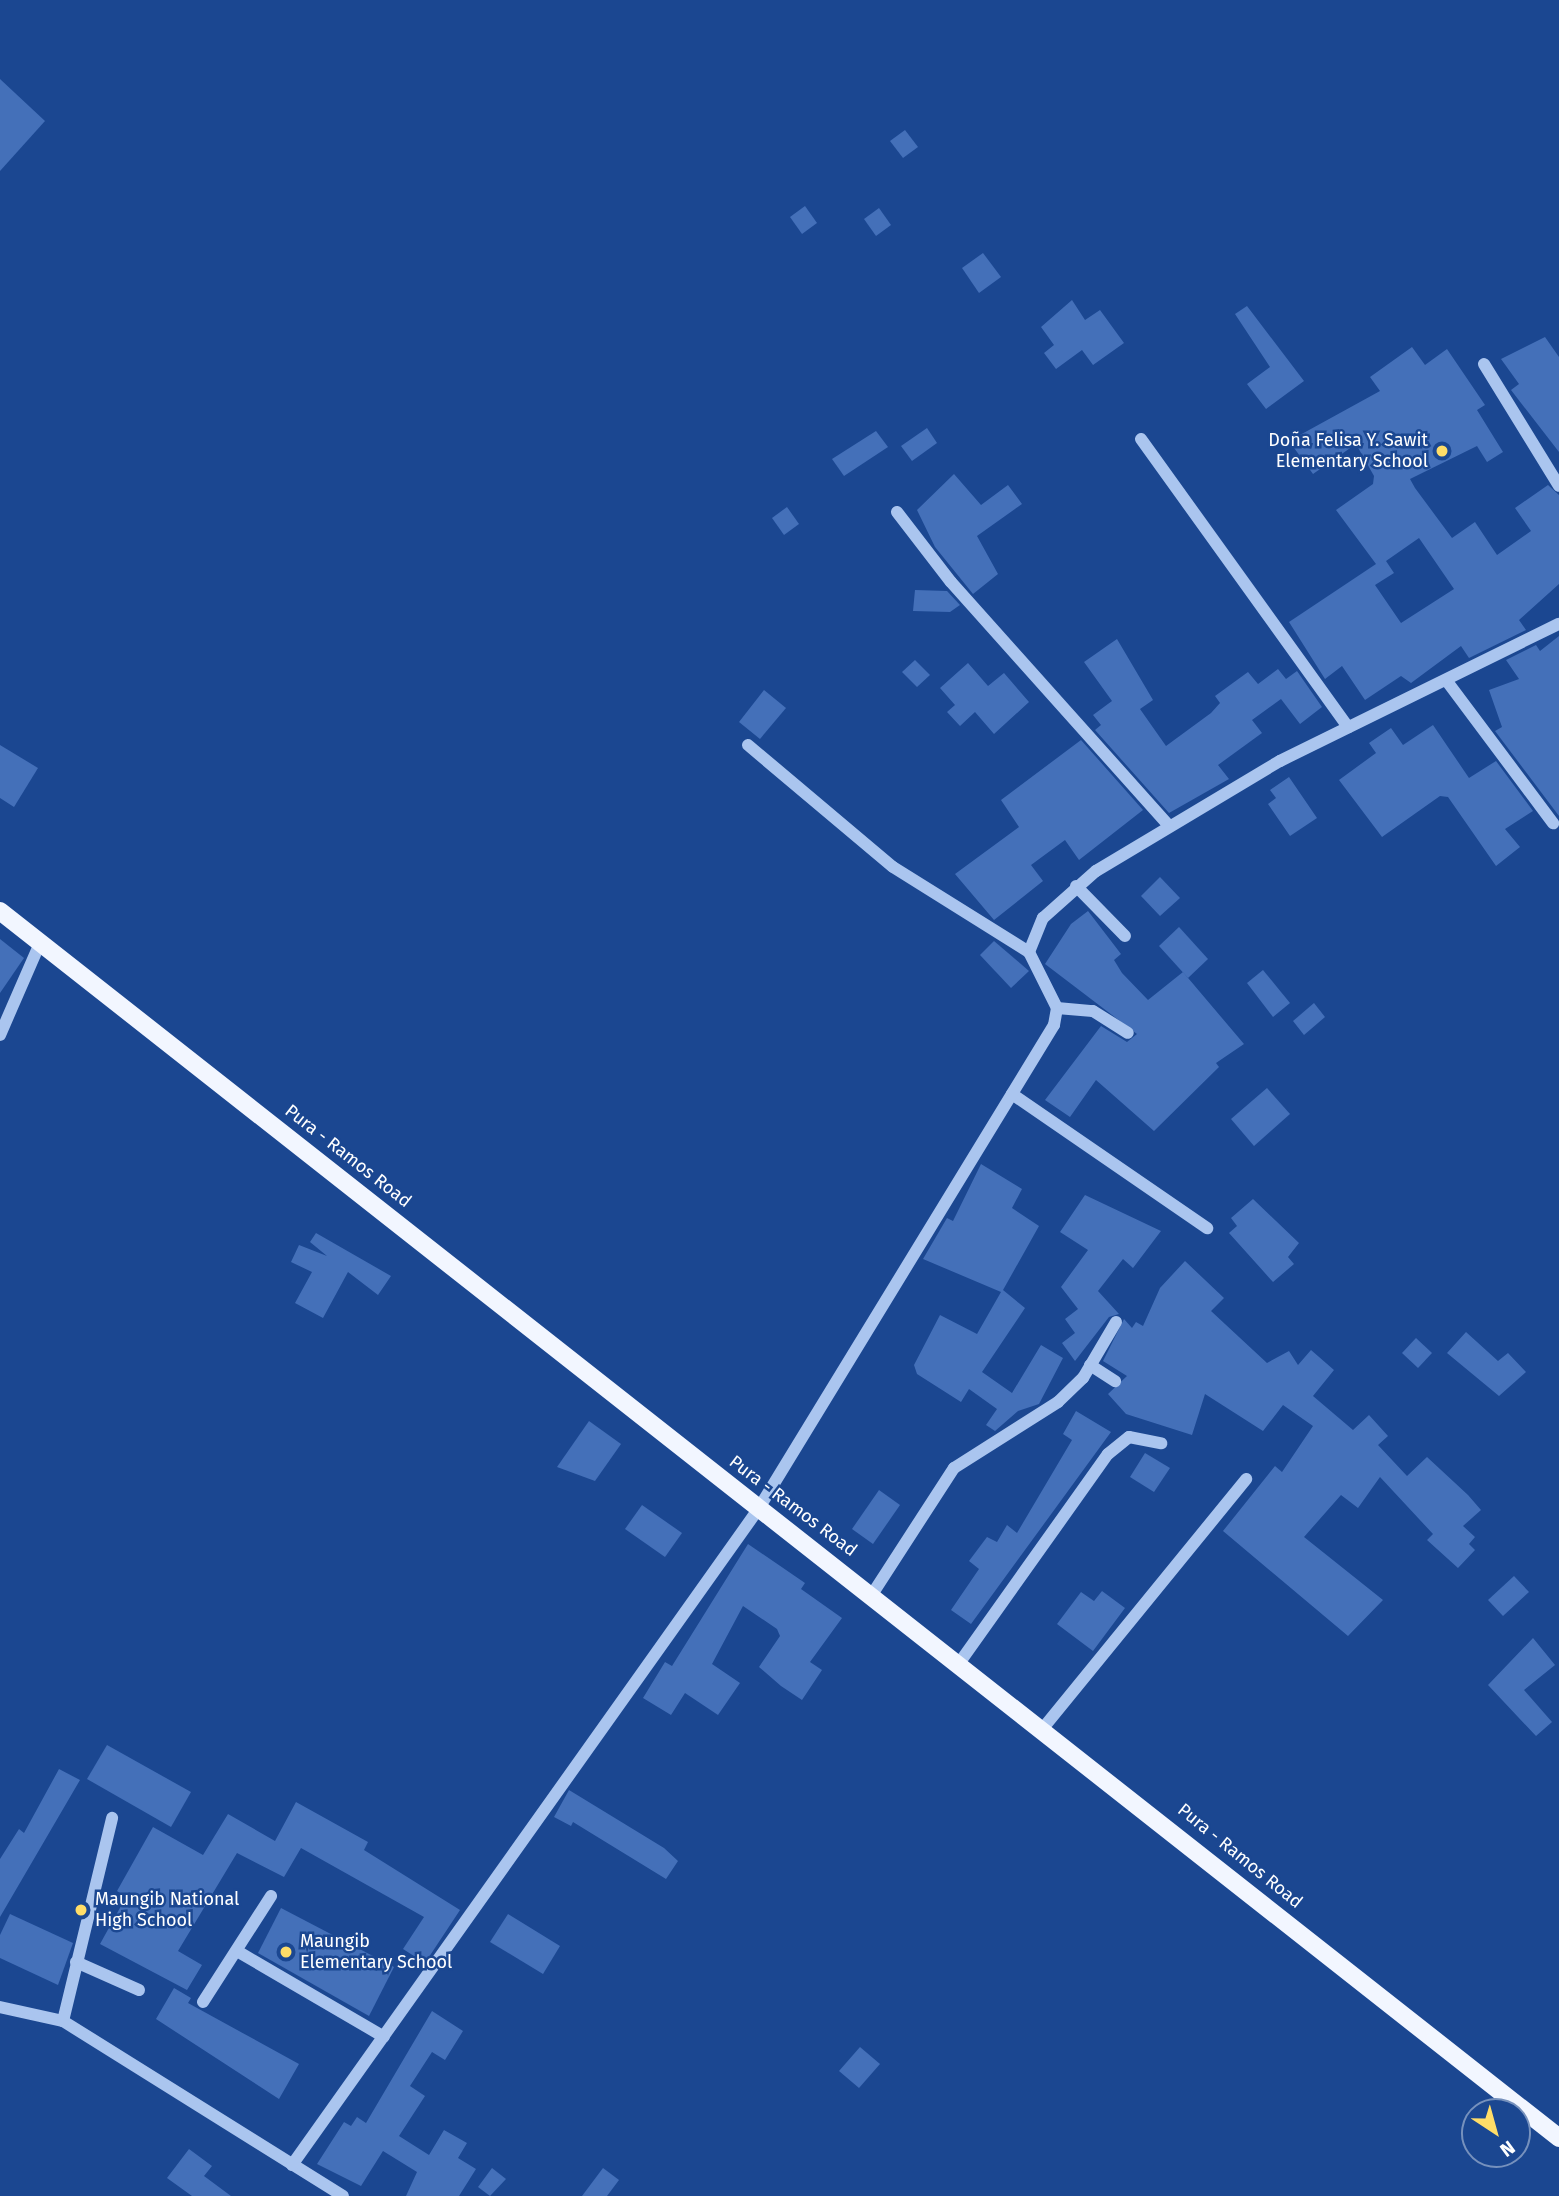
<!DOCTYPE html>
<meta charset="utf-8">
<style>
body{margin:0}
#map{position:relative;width:1559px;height:2196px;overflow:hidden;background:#1b4791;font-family:"Fira Sans",sans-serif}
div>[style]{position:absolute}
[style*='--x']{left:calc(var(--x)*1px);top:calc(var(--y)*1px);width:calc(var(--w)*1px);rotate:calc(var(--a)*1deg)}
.building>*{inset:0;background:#4470b9}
.minor>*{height:12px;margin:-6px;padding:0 6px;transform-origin:6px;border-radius:6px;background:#aac5ef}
.major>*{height:18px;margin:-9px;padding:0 9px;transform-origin:9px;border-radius:9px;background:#f2f6ff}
.dots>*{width:19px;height:19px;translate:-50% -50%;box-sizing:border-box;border:4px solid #1b4791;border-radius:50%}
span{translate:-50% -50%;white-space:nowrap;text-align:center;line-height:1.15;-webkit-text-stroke:5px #1b4791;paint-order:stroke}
.poi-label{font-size:18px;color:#fff}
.right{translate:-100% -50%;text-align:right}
.left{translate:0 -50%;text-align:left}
.street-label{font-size:18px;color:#fff}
.north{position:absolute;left:1461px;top:2098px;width:70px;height:70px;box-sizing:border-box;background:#1b4791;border:2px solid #7691bd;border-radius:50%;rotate:144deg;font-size:19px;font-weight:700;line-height:28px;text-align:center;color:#fff}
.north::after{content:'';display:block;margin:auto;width:24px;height:32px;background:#ffdd68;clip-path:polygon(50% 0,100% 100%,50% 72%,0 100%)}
</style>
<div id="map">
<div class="building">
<i style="clip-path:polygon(0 79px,45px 121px,0 171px)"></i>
<i style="clip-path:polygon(905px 130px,918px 147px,903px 158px,890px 141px)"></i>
<i style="clip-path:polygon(805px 206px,817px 223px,802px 234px,790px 217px)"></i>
<i style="clip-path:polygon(879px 208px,891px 225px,876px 236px,864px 219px)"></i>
<i style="clip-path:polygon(983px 253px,1001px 277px,979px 293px,962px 268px)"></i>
<i style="clip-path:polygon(1072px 300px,1085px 320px,1100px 310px,1124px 343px,1093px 365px,1082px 350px,1056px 369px,1044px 353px,1054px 345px,1041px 327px)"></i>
<i style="clip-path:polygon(1247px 306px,1304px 381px,1266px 409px,1247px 384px,1270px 367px,1235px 314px)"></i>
<i style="clip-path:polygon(1545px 337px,1559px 357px,1559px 452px,1511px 390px,1519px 384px,1501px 359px)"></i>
<i style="clip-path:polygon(evenodd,1412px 347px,1425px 365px,1447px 349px,1485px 405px,1477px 410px,1503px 452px,1487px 462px,1477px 446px,1410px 479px,1415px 488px,1452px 538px,1475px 522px,1497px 555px,1531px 531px,1515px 508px,1548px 485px,1559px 495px,1559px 584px,1519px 620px,1526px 630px,1469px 658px,1461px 646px,1411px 683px,1401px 676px,1365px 700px,1342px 666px,1325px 679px,1289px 622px,1376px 564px,1336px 510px,1373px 484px,1374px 476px,1356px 444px,1313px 474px,1289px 441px,1380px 391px,1370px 377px,1412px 347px,1419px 538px,1454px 589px,1401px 623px,1375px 585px,1394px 573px,1386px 561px,1419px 538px)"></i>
<i style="clip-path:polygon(927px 428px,937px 443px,912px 461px,901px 446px)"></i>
<i style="clip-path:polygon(876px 431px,888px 447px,844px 476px,832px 459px)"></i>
<i style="clip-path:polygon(954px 474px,981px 505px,1008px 485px,1022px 504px,977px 536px,998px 574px,973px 594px,935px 547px,917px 510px)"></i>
<i style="clip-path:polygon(787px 507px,799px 524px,784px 535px,772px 518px)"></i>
<i style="clip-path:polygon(915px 590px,947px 591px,960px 605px,950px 612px,913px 611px)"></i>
<i style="clip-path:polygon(1559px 636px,1559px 816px,1495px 731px,1502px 727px,1489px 690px,1519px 679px,1506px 660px,1536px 645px,1540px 651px)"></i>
<i style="clip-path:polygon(1117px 639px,1153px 700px,1140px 709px,1166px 746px,1211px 713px,1220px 703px,1215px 696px,1248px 672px,1258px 684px,1278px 669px,1286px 679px,1297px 671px,1322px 707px,1300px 724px,1281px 699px,1252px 720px,1262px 733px,1218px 765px,1229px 779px,1169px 813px,1095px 730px,1101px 725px,1093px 715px,1112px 701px,1084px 662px)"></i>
<i style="clip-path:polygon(915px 660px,930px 675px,917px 687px,902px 672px)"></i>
<i style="clip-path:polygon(968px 663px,988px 686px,1004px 673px,1029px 702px,994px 734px,975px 712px,960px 726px,947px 712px,955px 705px,940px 688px)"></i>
<i style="clip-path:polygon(764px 690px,786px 708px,760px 739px,739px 722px)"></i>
<i style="clip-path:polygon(1433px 725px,1469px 778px,1496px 761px,1533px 811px,1505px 829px,1520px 847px,1496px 866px,1448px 797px,1440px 796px,1382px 837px,1339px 780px,1376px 753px,1369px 743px,1391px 728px,1403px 745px)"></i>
<i style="clip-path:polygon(1081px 740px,1143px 810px,1079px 860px,1065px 840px,1031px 865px,1043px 881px,994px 920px,955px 874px,1019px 827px,1001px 800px)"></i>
<i style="clip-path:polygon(0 745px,38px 768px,14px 807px,0 798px)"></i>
<i style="clip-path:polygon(1289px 777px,1317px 818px,1290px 836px,1268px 804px,1276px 798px,1270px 790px)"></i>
<i style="clip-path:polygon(1160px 877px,1180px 898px,1160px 916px,1141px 896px)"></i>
<i style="clip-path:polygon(1088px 911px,1121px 954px,1114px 960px,1122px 973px,1148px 1000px,1183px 972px,1244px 1044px,1216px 1063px,1219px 1067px,1154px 1131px,1096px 1080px,1070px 1117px,1045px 1100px,1101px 1026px,1127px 1042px,1137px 1034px,1045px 964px,1071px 924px)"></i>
<i style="clip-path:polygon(1179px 927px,1208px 959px,1188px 978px,1159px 946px)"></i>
<i style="clip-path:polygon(0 939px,24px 958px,0 993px)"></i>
<i style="clip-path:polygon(994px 941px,1029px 971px,1011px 988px,980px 955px)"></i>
<i style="clip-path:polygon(1263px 970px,1290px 1003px,1273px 1017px,1247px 983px)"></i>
<i style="clip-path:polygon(1314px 1003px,1325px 1017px,1304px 1035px,1293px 1021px)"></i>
<i style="clip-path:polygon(1267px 1088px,1290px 1114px,1254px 1146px,1231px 1119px)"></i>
<i style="clip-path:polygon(981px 1164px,1022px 1189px,1012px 1208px,1039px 1226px,1003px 1290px,1025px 1308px,982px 1372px,1012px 1393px,1041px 1345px,1063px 1358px,1039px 1404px,1018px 1411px,995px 1431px,986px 1425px,997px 1409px,969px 1389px,961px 1402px,917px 1374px,914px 1365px,940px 1315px,977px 1334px,1001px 1292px,923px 1259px,947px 1218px,953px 1221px)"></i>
<i style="clip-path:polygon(1085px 1195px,1161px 1231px,1133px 1268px,1123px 1259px,1098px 1291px,1119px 1314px,1109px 1317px,1075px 1361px,1062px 1343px,1075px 1333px,1065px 1319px,1078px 1309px,1061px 1287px,1088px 1250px,1060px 1232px)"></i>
<i style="clip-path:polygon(1253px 1199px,1299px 1243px,1288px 1257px,1294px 1264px,1273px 1282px,1229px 1233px,1237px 1226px,1231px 1218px)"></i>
<i style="clip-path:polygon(316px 1233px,391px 1276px,378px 1295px,348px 1272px,323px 1318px,295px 1303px,312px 1272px,291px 1262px,299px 1245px,327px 1256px,310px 1242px)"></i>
<i style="clip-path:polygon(1185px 1261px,1224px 1298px,1211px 1311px,1267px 1363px,1289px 1351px,1298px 1365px,1311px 1350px,1334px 1370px,1313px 1396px,1353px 1430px,1369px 1415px,1388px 1436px,1378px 1445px,1407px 1476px,1427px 1457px,1468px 1495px,1481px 1510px,1463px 1526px,1475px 1537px,1469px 1544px,1475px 1550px,1458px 1568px,1427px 1540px,1433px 1534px,1380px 1477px,1358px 1508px,1341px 1495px,1304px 1537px,1383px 1600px,1348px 1636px,1223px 1531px,1275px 1466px,1282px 1472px,1313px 1426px,1283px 1405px,1263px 1431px,1205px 1394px,1192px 1435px,1126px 1414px,1108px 1394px,1127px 1376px,1103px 1361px,1124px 1319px,1132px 1328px,1136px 1322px,1143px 1326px,1160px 1288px)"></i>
<i style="clip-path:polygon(1466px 1332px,1498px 1361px,1508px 1353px,1526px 1372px,1499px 1396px,1447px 1353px)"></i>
<i style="clip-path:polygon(1416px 1338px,1432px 1353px,1418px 1368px,1402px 1353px)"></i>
<i style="clip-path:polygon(1076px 1411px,1111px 1432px,971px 1624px,951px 1610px,979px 1569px,969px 1561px,987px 1537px,997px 1542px,1007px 1525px,1017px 1533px,1072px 1440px,1063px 1434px)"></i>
<i style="clip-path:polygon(589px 1421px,621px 1444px,595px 1481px,557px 1467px)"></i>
<i style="clip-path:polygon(1145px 1453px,1170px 1468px,1154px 1492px,1130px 1477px)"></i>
<i style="clip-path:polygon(879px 1490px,900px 1505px,873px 1544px,852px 1529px)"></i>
<i style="clip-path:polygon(642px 1505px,682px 1533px,665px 1557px,625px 1529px)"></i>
<i style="clip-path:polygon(748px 1544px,805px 1583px,801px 1589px,842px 1618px,810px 1662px,822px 1670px,802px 1700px,781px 1686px,759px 1667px,780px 1636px,777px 1629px,743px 1606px,712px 1664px,740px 1683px,718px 1715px,685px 1693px,671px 1715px,643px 1698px,665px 1662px,672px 1666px)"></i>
<i style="clip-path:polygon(1514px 1576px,1529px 1592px,1503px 1616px,1488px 1600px)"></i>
<i style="clip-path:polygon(1102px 1591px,1125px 1608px,1093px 1651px,1057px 1624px,1081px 1592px,1094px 1601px)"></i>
<i style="clip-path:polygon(1533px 1638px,1555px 1665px,1524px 1690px,1552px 1722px,1536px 1736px,1488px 1685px)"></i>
<i style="clip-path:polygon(107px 1745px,191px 1792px,171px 1827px,87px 1779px)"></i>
<i style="clip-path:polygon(59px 1769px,80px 1780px,0 1917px,0 1859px,19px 1829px,24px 1833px)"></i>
<i style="clip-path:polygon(569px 1790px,664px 1848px,678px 1861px,666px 1879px,573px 1822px,571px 1826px,554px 1817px)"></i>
<i style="clip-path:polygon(296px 1802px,368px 1842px,364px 1850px,460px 1910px,425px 1963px,403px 1949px,424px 1917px,301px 1848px,284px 1877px,237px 1853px,178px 1951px,202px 1965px,187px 1990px,100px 1944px,126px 1897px,117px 1891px,153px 1827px,203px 1855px,228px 1814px,275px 1841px)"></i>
<i style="clip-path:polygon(281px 1908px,394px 1967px,369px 2016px,258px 1953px)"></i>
<i style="clip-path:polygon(10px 1914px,73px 1943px,58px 1985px,0 1958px,0 1935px)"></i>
<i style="clip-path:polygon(508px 1914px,560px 1946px,543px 1974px,490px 1942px)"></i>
<i style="clip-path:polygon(174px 1988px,191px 1998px,188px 2003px,299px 2064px,279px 2099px,156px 2019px)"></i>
<i style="clip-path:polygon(432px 2011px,463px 2031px,445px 2060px,432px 2052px,410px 2086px,425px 2096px,399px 2136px,429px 2155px,444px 2130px,467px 2143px,458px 2158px,476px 2169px,459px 2196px,406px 2196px,417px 2172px,383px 2151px,361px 2186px,317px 2164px,344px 2122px,351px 2126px,357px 2117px,366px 2123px)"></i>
<i style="clip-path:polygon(860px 2047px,880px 2064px,859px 2088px,839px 2071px)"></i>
<i style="clip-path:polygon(189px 2149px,212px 2166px,204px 2176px,231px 2196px,192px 2196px,167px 2178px)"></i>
<i style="clip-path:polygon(492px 2168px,506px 2179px,490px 2196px,478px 2187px)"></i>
<i style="clip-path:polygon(603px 2168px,619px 2180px,607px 2196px,582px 2196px)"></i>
</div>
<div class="minor">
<i style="--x:1484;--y:364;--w:143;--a:58.4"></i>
<i style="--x:1141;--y:439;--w:355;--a:54.3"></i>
<i style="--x:897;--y:512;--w:88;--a:52.4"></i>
<i style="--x:951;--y:582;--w:326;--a:48.2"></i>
<i style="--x:1446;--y:680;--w:179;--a:53.2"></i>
<i style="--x:748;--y:745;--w:189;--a:40.1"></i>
<i style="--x:893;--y:867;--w:160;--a:32"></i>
<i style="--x:1076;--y:886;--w:70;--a:45.6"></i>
<i style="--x:1057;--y:1008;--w:36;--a:5"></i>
<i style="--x:1093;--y:1011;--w:41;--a:32.2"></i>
<i style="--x:0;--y:1035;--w:100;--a:-66.5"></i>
<i style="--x:1012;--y:1094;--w:237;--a:34.5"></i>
<i style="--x:1090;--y:1365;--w:30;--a:33"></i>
<i style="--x:873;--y:1593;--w:149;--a:-57.1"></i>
<i style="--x:954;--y:1468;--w:123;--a:-32.4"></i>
<i style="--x:1058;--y:1402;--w:35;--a:-44"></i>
<i style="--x:1083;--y:1378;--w:65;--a:-59.5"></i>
<i style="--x:960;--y:1662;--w:255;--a:-54.6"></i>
<i style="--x:1108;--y:1454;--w:27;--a:-39"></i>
<i style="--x:1129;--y:1437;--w:33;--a:11"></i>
<i style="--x:1044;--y:1727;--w:320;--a:-50.8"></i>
<i style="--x:237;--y:1951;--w:170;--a:30.3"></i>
<i style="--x:76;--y:1962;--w:69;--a:24"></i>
<i style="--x:203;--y:2002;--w:126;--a:-57.3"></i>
<i style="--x:0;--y:2007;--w:65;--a:12.5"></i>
<i style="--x:63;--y:2021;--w:330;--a:32"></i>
<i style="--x:63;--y:2021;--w:209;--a:-76.4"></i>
<i style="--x:292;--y:2165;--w:806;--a:-54.59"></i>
<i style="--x:759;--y:1508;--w:566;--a:-58.58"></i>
<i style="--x:1054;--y:1025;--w:17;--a:-80"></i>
<i style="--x:1057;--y:1008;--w:63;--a:-116.6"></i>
<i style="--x:1029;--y:952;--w:37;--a:-68"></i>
<i style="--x:1043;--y:918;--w:71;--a:-41.6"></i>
<i style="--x:1096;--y:871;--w:214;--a:-30.9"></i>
<i style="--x:1280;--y:761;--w:311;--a:-26.2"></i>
</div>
<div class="major">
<i style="--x:0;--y:911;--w:1984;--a:38.2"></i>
</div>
<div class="dots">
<i style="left:1442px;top:451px;background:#ffdd68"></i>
<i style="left:81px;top:1910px;background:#ffdd68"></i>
<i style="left:286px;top:1952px;background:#ffdd68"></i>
</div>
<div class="poi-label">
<span class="right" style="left:1428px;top:451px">Doña Felisa Y. Sawit<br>Elementary School</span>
<span class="left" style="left:95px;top:1910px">Maungib National<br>High School</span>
<span class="left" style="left:300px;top:1952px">Maungib<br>Elementary School</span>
</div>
<div class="street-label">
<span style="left:348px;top:1156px;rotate:38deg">Pura - Ramos Road</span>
<span style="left:793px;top:1506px;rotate:37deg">Pura - Ramos Road</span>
<span style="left:1240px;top:1856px;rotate:39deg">Pura - Ramos Road</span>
</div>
<div class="north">N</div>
</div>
